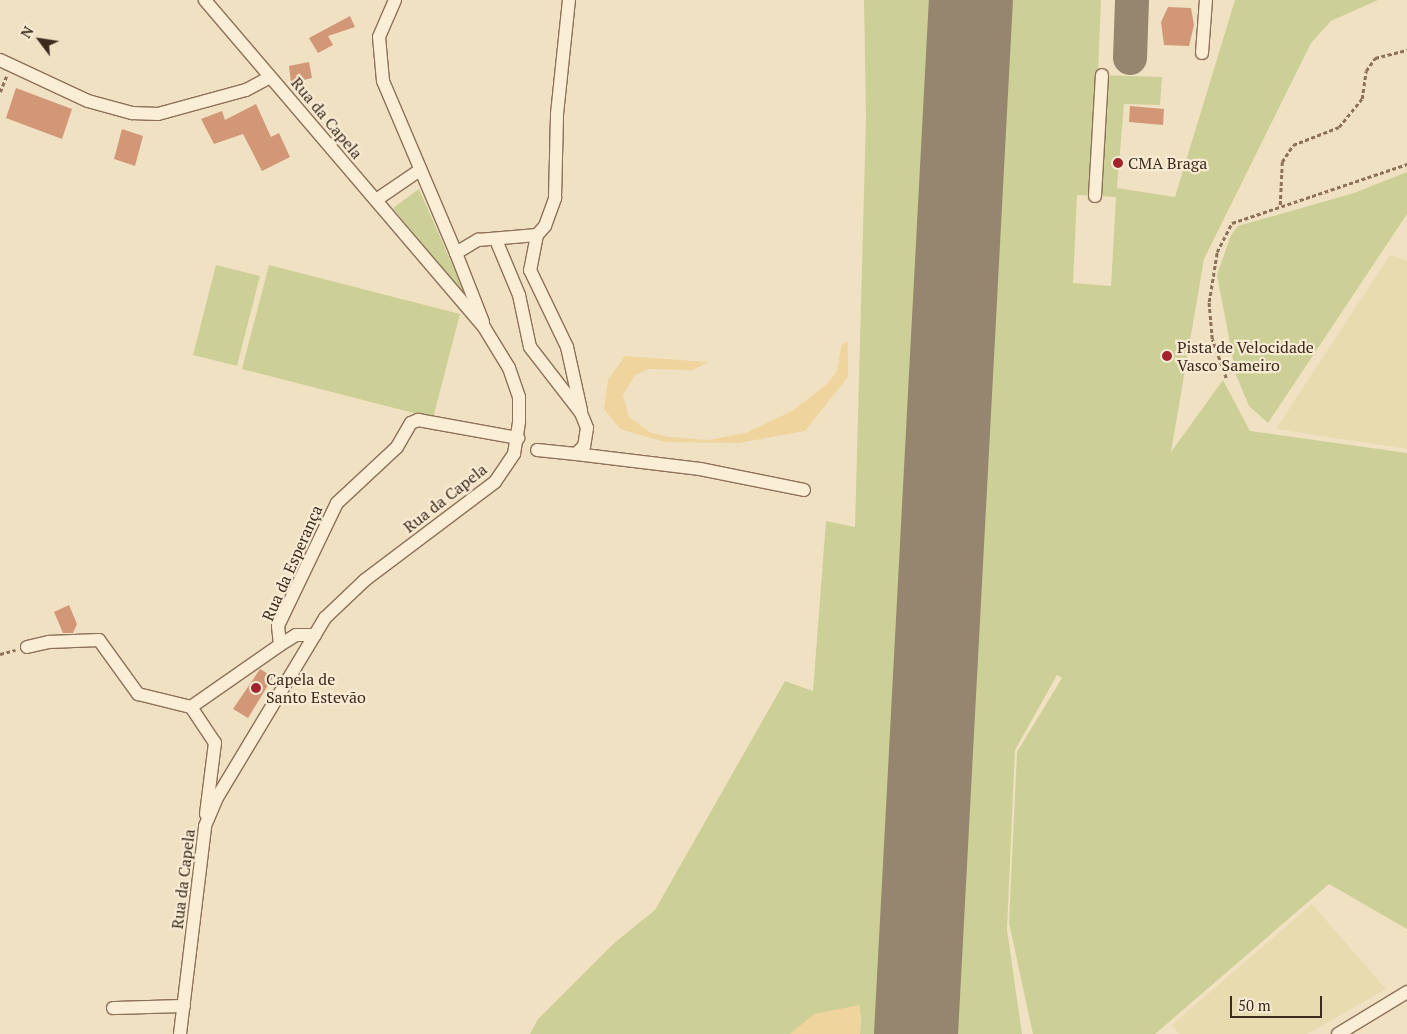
<!DOCTYPE html>
<meta charset="utf-8">
<style>
body{margin:0}
#map{position:relative;width:1407px;height:1034px;overflow:hidden;background:#f1e1c3;font-family:"PT Serif",serif}
div>[style]{position:absolute}
[style*='--x']{left:calc(var(--x)*1px);top:calc(var(--y)*1px);width:calc(var(--w)*1px);rotate:calc(var(--a)*1deg)}
.farmland>*{inset:0;background:#e8dbb0}
.green>*{inset:0;background:#cdd096}
.sand>*{inset:0;background:#efd49e}
.taxiway>*{height:34px;margin:-17px;padding:0 17px;transform-origin:17px;border-radius:17px;background:#968670}
.runway>*{height:84px;margin:-42px;padding:0 42px;transform-origin:42px;border-radius:42px;background:#968670}
.building>*{inset:0;background:#d29776}
.path>*{height:2.5px;margin-top:-1.25px;transform-origin:0;background:repeating-linear-gradient(90deg,#8d7158 0 4px,transparent 0 6.5px)}
.roads{filter:drop-shadow(1px 0 #8d7158) drop-shadow(-1px 0 #8d7158) drop-shadow(0 1px #8d7158) drop-shadow(0 -1px #8d7158)}
.minor>*{height:12px;margin:-6px;padding:0 6px;transform-origin:6px;border-radius:6px;background:#fbeed7}
.dots>*{width:14px;height:14px;translate:-50% -50%;box-sizing:border-box;border:2px solid #f8ebd3;border-radius:50%}
span{translate:-50% -50%;white-space:nowrap;text-align:center;line-height:1.15;-webkit-text-stroke:4.5px #f8ebd3;paint-order:stroke}
.street-label{font-size:16px;color:#3c2a1d}
.poi-label{font-size:16px;color:#3c2a1d}
.left{translate:0 -50%;text-align:left}
.north{position:absolute;left:15px;top:15px;width:50px;height:50px;-webkit-text-stroke:4px #f8ebd3;paint-order:stroke;rotate:301deg;font-size:14px;font-weight:700;line-height:20px;text-align:center;color:#3c2a1d}
.north::after{content:'';display:block;margin:auto;width:18px;height:22px;background:#3c2a1d;clip-path:polygon(50% 0,100% 100%,50% 72%,0 100%)}
.scale{position:absolute;left:1230px;top:996px;width:92px;height:22px;box-sizing:border-box;border:2px solid #3c2a1d;border-top:0;padding-left:6px;font-size:15px;line-height:18px;white-space:nowrap;color:#3c2a1d;-webkit-text-stroke:4px #f8ebd3;paint-order:stroke}
</style>
<div id="map">
<div class="farmland">
<i style="clip-path:polygon(1390px 255px,1407px 261px,1407px 449px,1276px 429px)"></i>
<i style="clip-path:polygon(1312px 904px,1386px 989px,1307px 1034px,1179px 1034px,1172px 1025px)"></i>
</div>
<div class="green">
<i style="clip-path:polygon(864px 0,952px 0,893px 1034px,860px 1034px,861px 1015px,790px 1034px,530px 1034px,538px 1019px,613px 944px,655px 910px,785px 681px,813px 691px,826px 521px,855px 527px,866px 117px)"></i>
<i style="clip-path:polygon(evenodd,993px 0,1101px 0,1098px 75px,1162px 77px,1160px 105px,1124px 104px,1117px 188px,1175px 197px,1235px 0,1378px 0,1331px 21px,1311px 43px,1204px 259px,1171px 452px,1223px 380px,1250px 431px,1407px 453px,1407px 929px,1329px 884px,1155px 1034px,1033px 1034px,1009px 923px,1017px 752px,1062px 678px,1057px 675px,1015px 750px,1007px 929px,1022px 1034px,938px 1034px,993px 0,1077px 195px,1116px 197px,1111px 286px,1073px 283px,1077px 195px)"></i>
<i style="clip-path:polygon(1407px 172px,1407px 214px,1268px 423px,1249px 406px,1236px 375px,1217px 275px,1231px 235px,1238px 226px,1354px 193px)"></i>
<i style="clip-path:polygon(419px 189px,468px 300px,393px 208px)"></i>
<i style="clip-path:polygon(216px 265px,260px 276px,237px 366px,193px 355px)"></i>
<i style="clip-path:polygon(269px 265px,460px 314px,433px 418px,242px 369px)"></i>
</div>
<div class="sand">
<i style="clip-path:polygon(848px 341px,848px 377px,805px 431px,739px 443px,665px 442px,620px 429px,604px 409px,608px 380px,625px 356px,708px 362px,693px 370px,648px 369px,635px 375px,623px 395px,629px 417px,651px 433px,670px 437px,708px 440px,746px 433px,794px 410px,828px 383px,837px 371px,842px 344px)"></i>
<i style="clip-path:polygon(860px 1005px,860px 1034px,790px 1034px,814px 1014px)"></i>
</div>
<div class="taxiway">
<i style="--x:1130;--y:58;--w:58;--a:-88"></i>
</div>
<div class="runway">
<i style="--x:916;--y:1034;--w:1035;--a:-86.96"></i>
</div>
<div class="building">
<i style="clip-path:polygon(1168px 7px,1191px 8px,1194px 25px,1189px 46px,1164px 45px,1161px 22px)"></i>
<i style="clip-path:polygon(350px 16px,355px 27px,328px 36px,333px 45px,318px 53px,309px 38px)"></i>
<i style="clip-path:polygon(309px 62px,312px 78px,291px 83px,289px 66px)"></i>
<i style="clip-path:polygon(16px 88px,72px 109px,62px 139px,6px 118px)"></i>
<i style="clip-path:polygon(256px 104px,271px 137px,279px 133px,290px 157px,262px 171px,243px 134px,214px 144px,201px 119px,222px 111px,225px 120px)"></i>
<i style="clip-path:polygon(1130px 106px,1164px 109px,1163px 125px,1129px 122px)"></i>
<i style="clip-path:polygon(122px 129px,143px 136px,135px 166px,114px 159px)"></i>
<i style="clip-path:polygon(69px 605px,77px 624px,73px 633px,63px 633px,54px 612px)"></i>
<i style="clip-path:polygon(260px 669px,273px 677px,248px 718px,233px 709px)"></i>
</div>
<div class="path">
<i style="--x:0;--y:92;--w:18;--a:-68"></i>
<i style="--x:1280;--y:205;--w:43;--a:-87.3"></i>
<i style="--x:1282;--y:162;--w:20;--a:-57"></i>
<i style="--x:1293;--y:145;--w:49;--a:-21.4"></i>
<i style="--x:1339;--y:127;--w:36;--a:-51"></i>
<i style="--x:1362;--y:99;--w:28;--a:-82"></i>
<i style="--x:1366;--y:71;--w:16;--a:-55"></i>
<i style="--x:1375;--y:58;--w:33;--a:-14"></i>
<i style="--x:1226;--y:378;--w:41;--a:-109.7"></i>
<i style="--x:1212;--y:339;--w:37;--a:-95"></i>
<i style="--x:1209;--y:302;--w:51;--a:-80.9"></i>
<i style="--x:1217;--y:252;--w:33;--a:-63"></i>
<i style="--x:1232;--y:223;--w:185;--a:-18.6"></i>
<i style="--x:0;--y:654;--w:16;--a:-15"></i>
</div>
<div class="roads">
<div class="minor">
<i style="--x:395;--y:0;--w:40;--a:113.4"></i>
<i style="--x:379;--y:37;--w:44;--a:84.8"></i>
<i style="--x:383;--y:81;--w:187;--a:67"></i>
<i style="--x:1202;--y:53;--w:53;--a:-85.7"></i>
<i style="--x:0;--y:60;--w:97;--a:25"></i>
<i style="--x:88;--y:101;--w:46;--a:15.3"></i>
<i style="--x:132;--y:113;--w:26;--a:2"></i>
<i style="--x:158;--y:114;--w:91;--a:-15.3"></i>
<i style="--x:246;--y:90;--w:27;--a:-28"></i>
<i style="--x:1095;--y:196;--w:121;--a:-86.7"></i>
<i style="--x:376;--y:200;--w:53;--a:-34.3"></i>
<i style="--x:537;--y:235;--w:36;--a:101"></i>
<i style="--x:530;--y:270;--w:85;--a:64.3"></i>
<i style="--x:567;--y:347;--w:65;--a:77.5"></i>
<i style="--x:496;--y:240;--w:60;--a:67.3"></i>
<i style="--x:519;--y:295;--w:53;--a:78.1"></i>
<i style="--x:530;--y:347;--w:83;--a:52.3"></i>
<i style="--x:581;--y:413;--w:16;--a:68"></i>
<i style="--x:587;--y:428;--w:18;--a:99"></i>
<i style="--x:584;--y:446;--w:11;--a:135"></i>
<i style="--x:576;--y:454;--w:39;--a:-174"></i>
<i style="--x:483;--y:322;--w:74;--a:-111.4"></i>
<i style="--x:456;--y:253;--w:26;--a:-31"></i>
<i style="--x:478;--y:240;--w:59;--a:-4.8"></i>
<i style="--x:537;--y:235;--w:12;--a:-48"></i>
<i style="--x:545;--y:226;--w:30;--a:-70"></i>
<i style="--x:555;--y:198;--w:84;--a:-88.6"></i>
<i style="--x:557;--y:114;--w:115;--a:-84"></i>
<i style="--x:576;--y:454;--w:125;--a:6.9"></i>
<i style="--x:700;--y:469;--w:106;--a:11.4"></i>
<i style="--x:280;--y:645;--w:19;--a:-96"></i>
<i style="--x:278;--y:626;--w:136;--a:-64.4"></i>
<i style="--x:337;--y:503;--w:82;--a:-43"></i>
<i style="--x:397;--y:447;--w:28;--a:-60"></i>
<i style="--x:411;--y:423;--w:8;--a:-23"></i>
<i style="--x:418;--y:420;--w:102;--a:10.2"></i>
<i style="--x:27;--y:647;--w:23;--a:-13"></i>
<i style="--x:49;--y:642;--w:50;--a:-2.3"></i>
<i style="--x:99;--y:640;--w:67;--a:54.2"></i>
<i style="--x:138;--y:694;--w:55;--a:13.8"></i>
<i style="--x:206;--y:814;--w:72;--a:-82.8"></i>
<i style="--x:215;--y:743;--w:43;--a:-123.7"></i>
<i style="--x:191;--y:707;--w:108;--a:-34.9"></i>
<i style="--x:280;--y:645;--w:19;--a:-32"></i>
<i style="--x:296;--y:635;--w:19;--a:0"></i>
<i style="--x:113;--y:1008;--w:71;--a:-1.6"></i>
<i style="--x:180;--y:1034;--w:209;--a:-83.1"></i>
<i style="--x:205;--y:826;--w:33;--a:-67"></i>
<i style="--x:218;--y:796;--w:208;--a:-59"></i>
<i style="--x:325;--y:618;--w:55;--a:-43.5"></i>
<i style="--x:365;--y:580;--w:163;--a:-37"></i>
<i style="--x:495;--y:482;--w:34;--a:-56"></i>
<i style="--x:514;--y:454;--w:33;--a:-81"></i>
<i style="--x:519;--y:421;--w:24;--a:-90"></i>
<i style="--x:519;--y:397;--w:31;--a:-109"></i>
<i style="--x:509;--y:368;--w:48;--a:-121.4"></i>
<i style="--x:484;--y:327;--w:430;--a:-130.5"></i>
<i style="--x:1338;--y:1034;--w:81;--a:-31.3"></i>
</div>
</div>
<div class="dots">
<i style="left:1118px;top:163px;background:#a1242c"></i>
<i style="left:1167px;top:356px;background:#a1242c"></i>
<i style="left:256px;top:688px;background:#a1242c"></i>
</div>
<div class="street-label">
<span style="left:327px;top:118px;rotate:50deg">Rua da Capela</span>
<span style="left:445px;top:498px;rotate:-38deg">Rua da Capela</span>
<span style="left:292px;top:563px;rotate:-66deg">Rua da Esperança</span>
<span style="left:183px;top:879px;rotate:-83deg">Rua da Capela</span>
</div>
<div class="poi-label">
<span class="left" style="left:1128px;top:163px">CMA Braga</span>
<span class="left" style="left:1177px;top:356px">Pista de Velocidade<br>Vasco Sameiro</span>
<span class="left" style="left:266px;top:688px">Capela de<br>Santo Estevão</span>
</div>
<div class="north">N</div>
<div class="scale">50 m</div>
</div>
